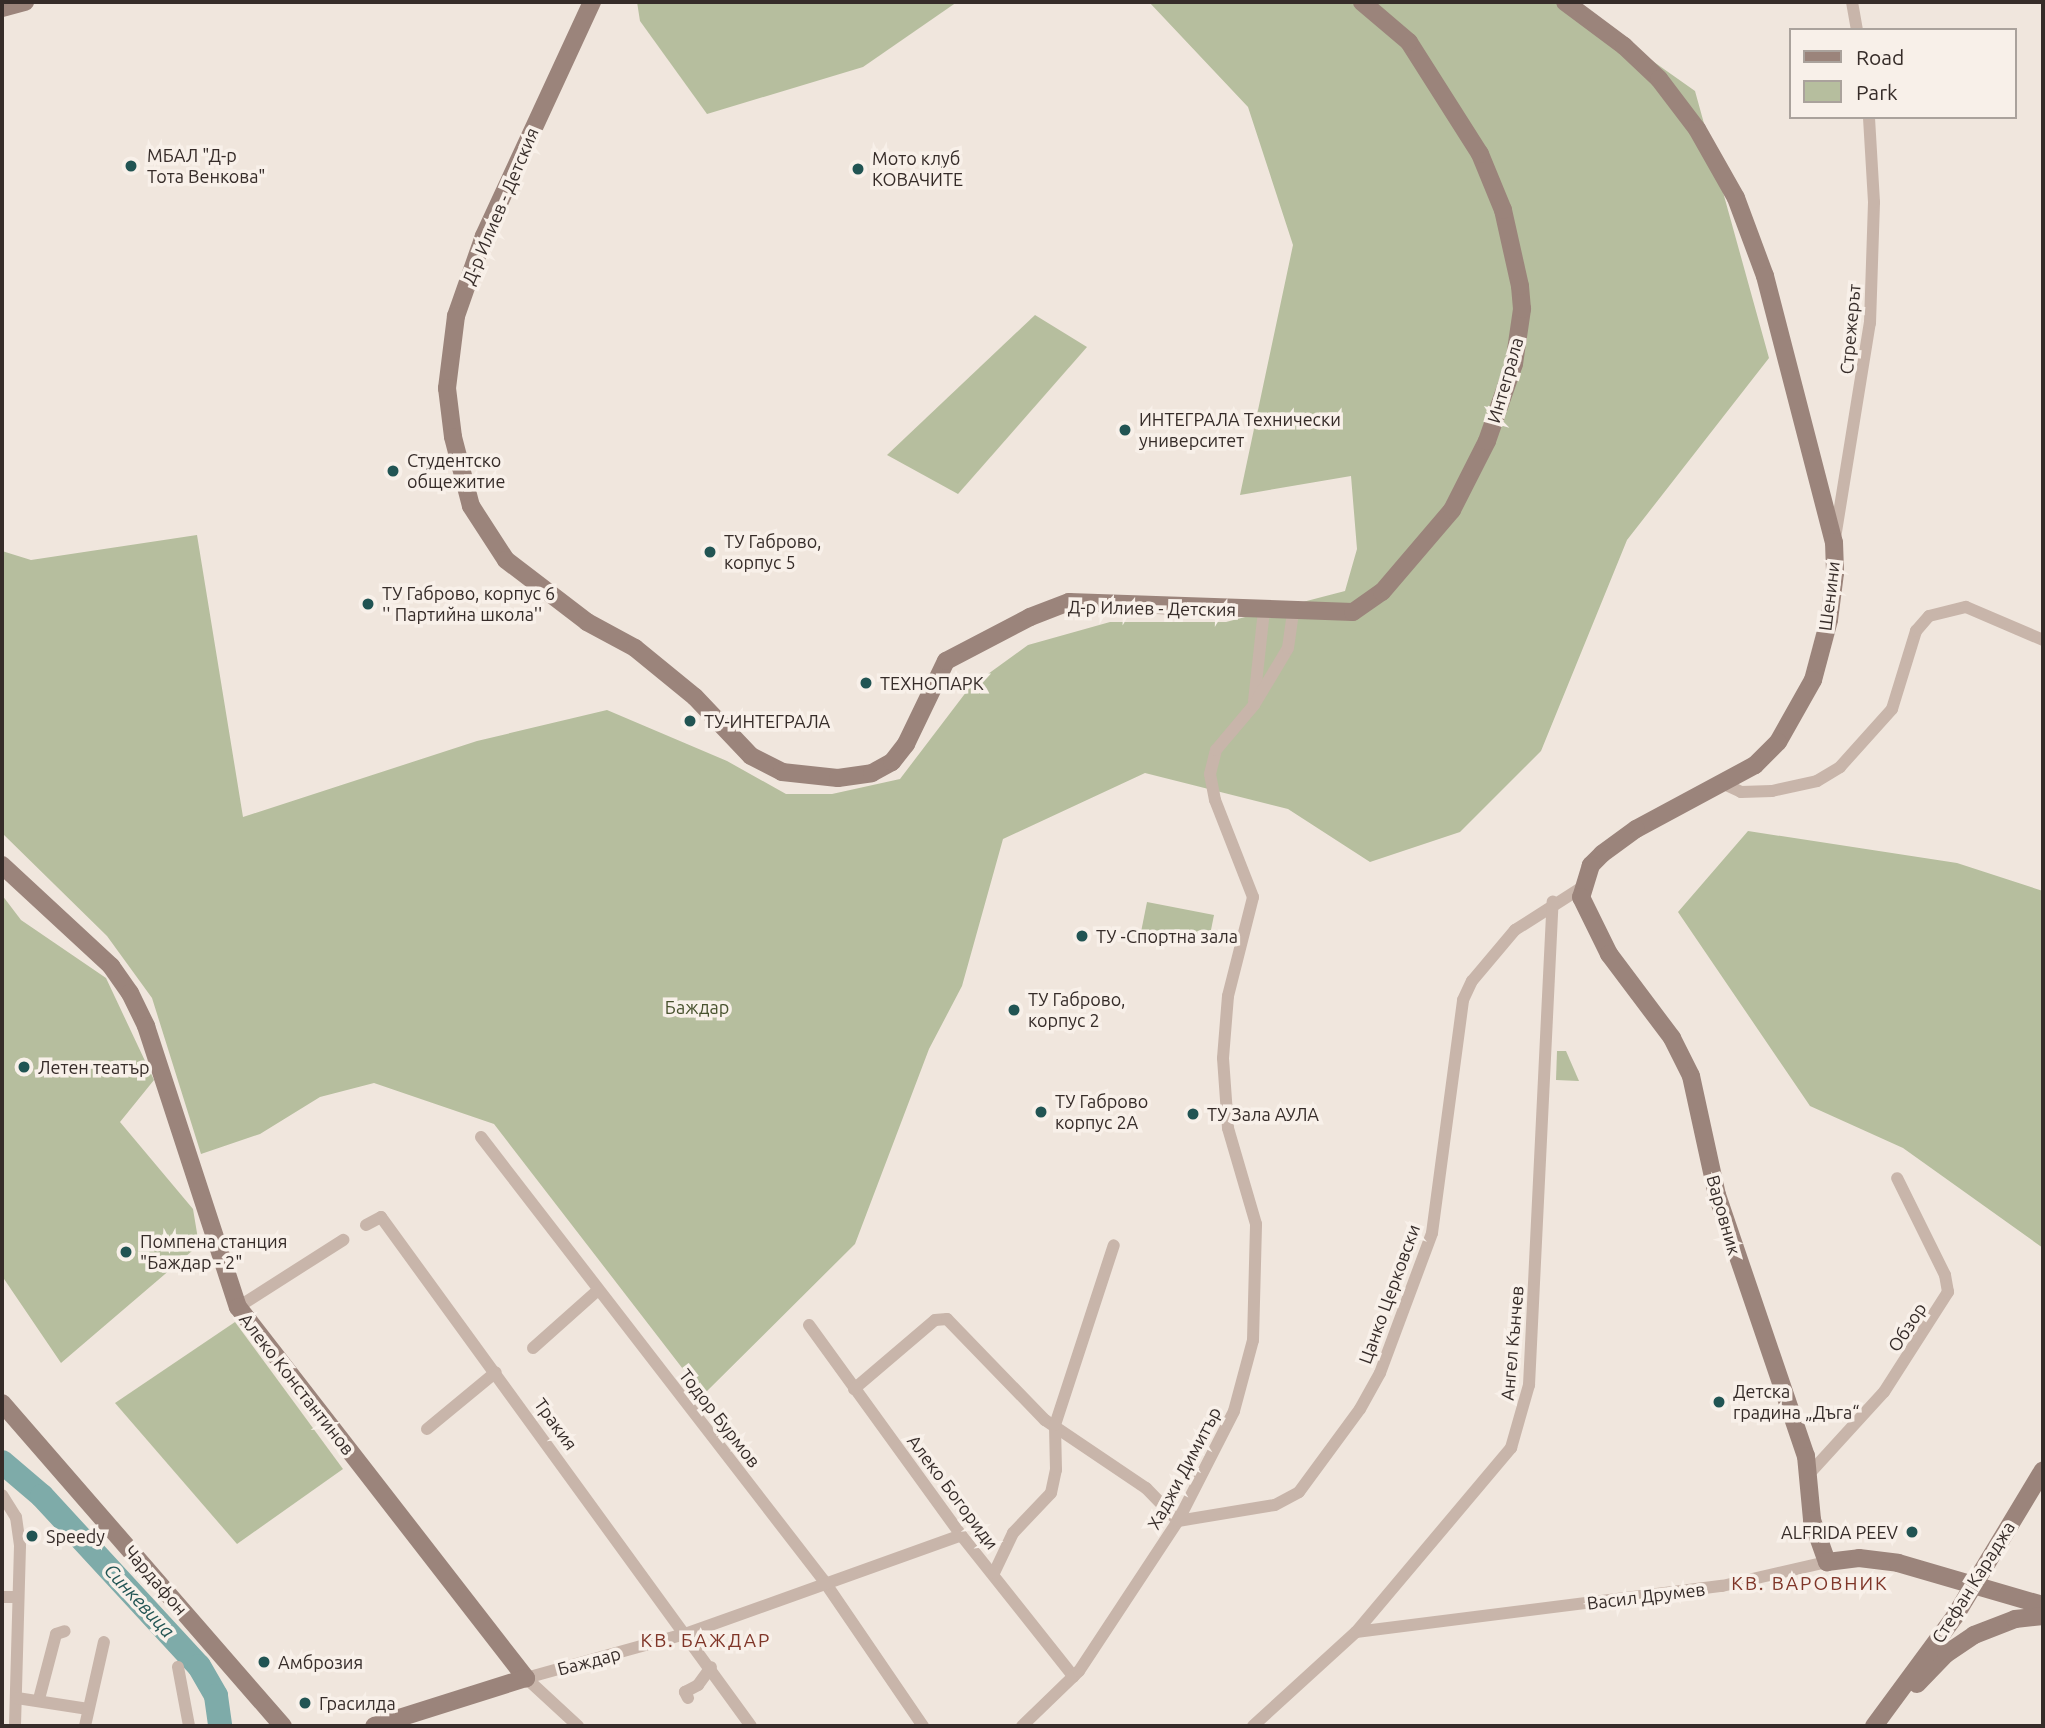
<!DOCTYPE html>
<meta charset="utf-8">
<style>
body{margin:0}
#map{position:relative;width:2045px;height:1728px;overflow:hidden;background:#f0e6dd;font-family:Ubuntu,sans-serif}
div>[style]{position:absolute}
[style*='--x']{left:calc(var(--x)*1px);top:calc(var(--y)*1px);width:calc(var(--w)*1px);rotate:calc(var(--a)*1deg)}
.green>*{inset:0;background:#b6be9e}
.river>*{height:24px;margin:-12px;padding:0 12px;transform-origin:12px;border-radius:12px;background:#7eaba9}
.street>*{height:12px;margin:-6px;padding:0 6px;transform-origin:6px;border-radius:6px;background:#c8b5aa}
.secondary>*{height:18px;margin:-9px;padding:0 9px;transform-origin:9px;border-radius:9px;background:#9b847b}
.dots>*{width:19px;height:19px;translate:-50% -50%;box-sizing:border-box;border:4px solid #f8f0e9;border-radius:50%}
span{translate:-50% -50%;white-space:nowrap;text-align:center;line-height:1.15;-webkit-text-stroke:7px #f8f0e9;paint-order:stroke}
.poi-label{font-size:18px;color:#362c29}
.left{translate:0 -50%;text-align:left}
.right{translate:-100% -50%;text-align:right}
.street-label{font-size:18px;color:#362c29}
.park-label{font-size:18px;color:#48522e}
.neighbourhood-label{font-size:19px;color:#7f3528;letter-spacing:2px}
.water-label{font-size:19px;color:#215453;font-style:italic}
.frame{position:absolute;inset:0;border:4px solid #362c29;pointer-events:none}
.legend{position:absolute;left:1789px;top:28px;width:228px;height:91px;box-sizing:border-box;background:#f8f0e9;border:2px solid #aaa29c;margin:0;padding:9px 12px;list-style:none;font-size:21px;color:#362c29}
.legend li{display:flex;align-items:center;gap:14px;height:35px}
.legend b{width:35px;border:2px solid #aaa29c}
</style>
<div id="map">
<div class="green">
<i style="clip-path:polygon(637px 2px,957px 2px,863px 67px,707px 114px,640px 21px)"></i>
<i style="clip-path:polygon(1149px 2px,1569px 2px,1695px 91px,1769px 358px,1627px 540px,1541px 751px,1460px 832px,1370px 862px,1288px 809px,1145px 773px,1003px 839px,962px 986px,929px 1049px,855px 1244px,703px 1395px,494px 1124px,374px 1083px,320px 1097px,260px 1134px,201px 1154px,152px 998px,107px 936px,2px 833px,2px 551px,31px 560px,197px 535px,243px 817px,477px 741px,607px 710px,727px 761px,786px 794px,832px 794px,900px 779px,970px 687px,1028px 645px,1110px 622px,1226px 622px,1345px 591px,1357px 549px,1351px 476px,1240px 495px,1293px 245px,1248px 107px)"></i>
<i style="clip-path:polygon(1035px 315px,1087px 347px,958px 494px,887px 455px)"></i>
<i style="clip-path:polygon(1748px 831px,1957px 863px,2043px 891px,2043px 1248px,1903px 1148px,1810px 1106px,1678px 912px)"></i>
<i style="clip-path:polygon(2px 895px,21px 920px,106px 978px,154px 1080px,120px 1122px,193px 1209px,199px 1245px,61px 1363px,2px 1276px)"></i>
<i style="clip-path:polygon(1147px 902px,1214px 915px,1208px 945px,1141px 932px)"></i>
<i style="clip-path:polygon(1557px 1051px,1566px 1051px,1579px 1081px,1556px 1080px)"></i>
<i style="clip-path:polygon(235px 1322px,343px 1469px,237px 1544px,115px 1403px)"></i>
</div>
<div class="river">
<i style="--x:2;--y:1462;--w:52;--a:40.4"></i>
<i style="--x:42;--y:1496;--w:231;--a:47.3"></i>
<i style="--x:199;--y:1666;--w:34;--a:60"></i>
<i style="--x:216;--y:1696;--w:30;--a:82"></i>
</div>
<div class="street">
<i style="--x:1852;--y:2;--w:28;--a:80"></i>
<i style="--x:1835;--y:538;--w:218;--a:-80.8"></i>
<i style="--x:1870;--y:323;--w:121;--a:-88.1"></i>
<i style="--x:1874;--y:202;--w:85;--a:-93.4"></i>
<i style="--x:1254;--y:701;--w:91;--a:-83.7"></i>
<i style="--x:1722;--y:783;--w:21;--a:25"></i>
<i style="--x:1741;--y:792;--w:31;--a:-2"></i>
<i style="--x:1772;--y:791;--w:46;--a:-12.5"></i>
<i style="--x:1817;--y:781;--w:27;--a:-31"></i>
<i style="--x:1840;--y:767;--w:78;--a:-48.1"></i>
<i style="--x:1892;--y:709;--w:82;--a:-72.9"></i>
<i style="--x:1916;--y:631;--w:20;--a:-49"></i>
<i style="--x:1929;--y:616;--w:38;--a:-14"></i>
<i style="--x:1966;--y:607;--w:84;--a:23.2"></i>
<i style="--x:481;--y:1137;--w:561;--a:52.31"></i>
<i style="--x:824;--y:1581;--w:176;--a:55.7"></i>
<i style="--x:366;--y:1225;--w:17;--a:-28"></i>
<i style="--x:381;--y:1217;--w:629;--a:53.99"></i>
<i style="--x:238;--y:1307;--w:125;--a:-32.5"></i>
<i style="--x:809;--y:1325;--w:259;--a:54.1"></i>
<i style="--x:961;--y:1535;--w:181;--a:51.5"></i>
<i style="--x:533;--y:1348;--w:87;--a:-41.7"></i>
<i style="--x:854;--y:1389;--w:106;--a:-40.4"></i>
<i style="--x:935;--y:1320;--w:12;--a:-5"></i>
<i style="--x:947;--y:1319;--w:141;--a:45.9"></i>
<i style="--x:1045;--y:1420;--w:122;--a:34"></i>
<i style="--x:1146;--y:1488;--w:46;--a:45.9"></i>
<i style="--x:1178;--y:1521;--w:98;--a:-9.4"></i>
<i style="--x:1275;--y:1505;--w:27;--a:-28"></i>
<i style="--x:1299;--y:1492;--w:103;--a:-53.7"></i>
<i style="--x:1360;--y:1409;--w:41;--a:-60.9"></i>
<i style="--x:1380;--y:1373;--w:149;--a:-69.6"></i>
<i style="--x:1432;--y:1233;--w:235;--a:-82.4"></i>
<i style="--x:1463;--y:1000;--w:21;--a:-65"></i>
<i style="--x:1472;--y:981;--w:67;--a:-49.9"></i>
<i style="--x:1515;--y:930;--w:78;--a:-32.5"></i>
<i style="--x:427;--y:1429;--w:89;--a:-39.6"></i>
<i style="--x:1809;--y:1474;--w:111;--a:-47.6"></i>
<i style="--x:1884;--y:1392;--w:119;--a:-57.4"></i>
<i style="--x:1948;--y:1292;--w:17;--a:-100"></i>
<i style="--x:1945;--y:1275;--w:108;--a:-116.3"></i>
<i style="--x:2;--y:1495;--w:26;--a:58"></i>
<i style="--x:16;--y:1517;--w:29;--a:82"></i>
<i style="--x:20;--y:1546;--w:180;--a:91.6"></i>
<i style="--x:994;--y:1573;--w:44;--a:-64.6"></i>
<i style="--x:1013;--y:1533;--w:55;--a:-46.5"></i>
<i style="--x:1051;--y:1493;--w:24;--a:-78"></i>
<i style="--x:1056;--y:1470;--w:45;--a:-91.3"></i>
<i style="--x:1055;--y:1425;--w:189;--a:-71.9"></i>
<i style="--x:2;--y:1597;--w:16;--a:0"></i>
<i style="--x:1356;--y:1632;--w:369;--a:-7.2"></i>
<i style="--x:1722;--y:1586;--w:108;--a:-12.9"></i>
<i style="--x:178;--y:1667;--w:60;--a:79.4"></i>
<i style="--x:526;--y:1678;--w:168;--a:-15.5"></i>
<i style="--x:688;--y:1633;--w:290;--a:-19.7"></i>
<i style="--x:526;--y:1678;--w:71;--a:42.7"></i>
<i style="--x:17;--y:1698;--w:72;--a:8.8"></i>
<i style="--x:688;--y:1698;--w:7;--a:-117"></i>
<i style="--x:685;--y:1692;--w:15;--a:-28"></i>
<i style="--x:698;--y:1685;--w:22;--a:-54"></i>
<i style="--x:39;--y:1699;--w:67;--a:-75.3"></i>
<i style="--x:56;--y:1634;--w:9;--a:-18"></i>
<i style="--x:85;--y:1726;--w:86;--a:-77.3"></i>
<i style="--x:1022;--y:1726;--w:79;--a:-44"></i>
<i style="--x:1079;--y:1671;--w:180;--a:-56.6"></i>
<i style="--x:1178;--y:1521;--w:123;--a:-63"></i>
<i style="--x:1234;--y:1411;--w:73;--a:-75"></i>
<i style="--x:1253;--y:1340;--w:116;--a:-88.5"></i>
<i style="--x:1256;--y:1224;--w:100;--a:-106.3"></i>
<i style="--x:1228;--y:1128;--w:70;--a:-94.1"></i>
<i style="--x:1223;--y:1058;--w:62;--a:-85.4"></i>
<i style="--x:1228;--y:996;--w:102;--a:-75.8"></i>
<i style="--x:1253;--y:897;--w:104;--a:-111.4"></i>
<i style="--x:1215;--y:800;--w:26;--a:-101"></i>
<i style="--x:1210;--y:774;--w:25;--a:-76"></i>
<i style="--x:1216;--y:750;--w:59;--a:-49.8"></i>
<i style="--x:1254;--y:705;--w:66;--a:-59.2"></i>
<i style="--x:1288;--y:648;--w:36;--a:-82"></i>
<i style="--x:1253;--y:1726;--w:139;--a:-42.4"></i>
<i style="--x:1356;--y:1632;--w:241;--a:-49.9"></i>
<i style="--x:1511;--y:1448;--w:66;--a:-74.1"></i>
<i style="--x:1529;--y:1385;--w:484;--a:-87.2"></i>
</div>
<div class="secondary">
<i style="--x:592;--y:2;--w:258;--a:114.8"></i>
<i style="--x:484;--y:236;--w:85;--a:109.3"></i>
<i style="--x:456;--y:316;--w:73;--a:97.1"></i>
<i style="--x:447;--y:388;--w:49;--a:83"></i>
<i style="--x:453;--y:437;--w:71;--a:75.4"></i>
<i style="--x:471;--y:506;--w:64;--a:57.1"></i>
<i style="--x:506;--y:560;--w:102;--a:37.4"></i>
<i style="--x:587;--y:622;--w:55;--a:28.4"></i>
<i style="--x:635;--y:648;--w:77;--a:39.2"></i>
<i style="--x:695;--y:697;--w:81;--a:46.5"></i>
<i style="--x:751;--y:756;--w:35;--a:27"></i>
<i style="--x:782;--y:772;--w:56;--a:6.1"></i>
<i style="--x:838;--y:778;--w:34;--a:-8"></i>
<i style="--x:872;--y:773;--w:23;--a:-29"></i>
<i style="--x:892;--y:762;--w:23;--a:-52"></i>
<i style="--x:906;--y:744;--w:92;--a:-64.3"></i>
<i style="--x:946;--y:661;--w:95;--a:-27.6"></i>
<i style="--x:1030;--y:617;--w:42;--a:-21"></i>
<i style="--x:1069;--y:602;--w:284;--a:2"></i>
<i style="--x:1353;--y:612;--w:35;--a:-35"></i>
<i style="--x:1382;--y:592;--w:108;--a:-49.5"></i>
<i style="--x:1452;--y:510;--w:77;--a:-63.1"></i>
<i style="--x:1487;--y:441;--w:82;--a:-70.7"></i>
<i style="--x:1514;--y:364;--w:56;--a:-81.7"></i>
<i style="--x:1522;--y:309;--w:23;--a:-95"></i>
<i style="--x:1520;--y:286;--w:78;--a:-102.6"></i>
<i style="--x:1503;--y:210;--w:61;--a:-112.3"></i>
<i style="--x:1480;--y:154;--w:133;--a:-122.4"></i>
<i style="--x:1409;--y:42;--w:62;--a:-139.6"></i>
<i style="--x:1565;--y:2;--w:74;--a:36.7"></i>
<i style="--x:1624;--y:46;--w:48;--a:43.3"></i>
<i style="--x:1659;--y:79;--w:63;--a:52.8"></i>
<i style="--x:1697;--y:129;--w:79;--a:60.5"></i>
<i style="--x:1736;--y:198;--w:83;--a:69.6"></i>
<i style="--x:1765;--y:276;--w:275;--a:75.5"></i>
<i style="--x:1834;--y:542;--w:31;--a:88"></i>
<i style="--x:1835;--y:573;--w:47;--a:97.3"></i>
<i style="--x:1829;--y:620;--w:62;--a:104.9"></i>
<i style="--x:1813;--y:680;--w:71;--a:119.4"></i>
<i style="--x:1778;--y:742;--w:33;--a:135"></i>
<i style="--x:1755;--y:765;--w:135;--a:151.7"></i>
<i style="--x:1636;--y:829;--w:42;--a:143.7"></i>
<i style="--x:1602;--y:854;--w:16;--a:135"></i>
<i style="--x:1591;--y:865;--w:34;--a:107"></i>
<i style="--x:1581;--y:897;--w:64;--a:63.8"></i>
<i style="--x:1609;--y:954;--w:105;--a:53.1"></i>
<i style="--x:1672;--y:1038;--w:42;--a:63.4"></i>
<i style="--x:1691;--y:1076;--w:122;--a:77.7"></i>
<i style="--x:1717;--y:1195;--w:276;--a:71.2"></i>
<i style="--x:1806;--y:1456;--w:64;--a:84.6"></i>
<i style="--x:1812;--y:1520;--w:45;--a:70.3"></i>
<i style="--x:1827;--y:1562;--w:32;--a:-7"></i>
<i style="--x:1859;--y:1558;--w:39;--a:7"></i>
<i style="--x:1898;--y:1563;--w:151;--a:16.2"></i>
<i style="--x:2;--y:8;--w:24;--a:-15"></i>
<i style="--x:2;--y:865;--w:149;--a:42.8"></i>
<i style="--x:111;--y:966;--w:33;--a:55"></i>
<i style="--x:130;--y:993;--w:37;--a:64"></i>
<i style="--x:146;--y:1026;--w:296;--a:71.9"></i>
<i style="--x:238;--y:1307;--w:470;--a:52.2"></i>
<i style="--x:526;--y:1678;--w:159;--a:162.5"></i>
<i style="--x:2;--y:1403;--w:428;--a:49"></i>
<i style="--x:1917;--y:1684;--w:42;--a:-46"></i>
<i style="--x:1946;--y:1654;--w:34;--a:-34"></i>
<i style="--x:1974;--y:1635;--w:44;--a:-21.3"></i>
<i style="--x:2015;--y:1619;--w:28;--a:-6"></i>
<i style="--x:1874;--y:1726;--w:137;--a:-53.6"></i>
<i style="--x:1955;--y:1616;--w:170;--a:-58.9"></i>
</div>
<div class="dots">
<i style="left:131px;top:166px;background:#215453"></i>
<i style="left:858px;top:169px;background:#215453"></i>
<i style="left:1125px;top:430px;background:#215453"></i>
<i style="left:393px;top:471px;background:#215453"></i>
<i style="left:710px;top:552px;background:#215453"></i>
<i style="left:368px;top:604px;background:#215453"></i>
<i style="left:866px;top:683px;background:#215453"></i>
<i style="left:690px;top:721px;background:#215453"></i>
<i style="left:1082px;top:936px;background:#215453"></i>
<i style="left:1014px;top:1010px;background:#215453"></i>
<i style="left:24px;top:1067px;background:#215453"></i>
<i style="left:1041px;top:1112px;background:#215453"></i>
<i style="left:1193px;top:1114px;background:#215453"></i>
<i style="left:126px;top:1252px;background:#215453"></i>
<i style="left:1719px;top:1402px;background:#215453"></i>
<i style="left:1912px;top:1532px;background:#215453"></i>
<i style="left:32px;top:1536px;background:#215453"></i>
<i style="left:264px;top:1662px;background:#215453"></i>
<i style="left:305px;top:1703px;background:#215453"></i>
</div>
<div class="poi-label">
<span class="left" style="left:147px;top:166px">МБАЛ "Д-р<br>Тота Венкова"</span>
<span class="left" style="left:872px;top:169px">Мото клуб<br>КОВАЧИТЕ</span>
<span class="left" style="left:1139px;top:430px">ИНТЕГРАЛА Технически<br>университет</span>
<span class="left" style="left:407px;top:471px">Студентско<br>общежитие</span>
<span class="left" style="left:724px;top:552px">ТУ Габрово,<br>корпус 5</span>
<span class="left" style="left:382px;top:604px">ТУ Габрово, корпус 6<br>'' Партийна школа''</span>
<span class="left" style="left:880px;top:683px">ТЕХНОПАРК</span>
<span class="left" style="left:704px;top:721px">ТУ-ИНТЕГРАЛА</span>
<span class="left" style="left:1096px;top:936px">ТУ -Спортна зала</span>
<span class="left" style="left:1028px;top:1010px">ТУ Габрово,<br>корпус 2</span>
<span class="left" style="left:38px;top:1067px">Летен театър</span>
<span class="left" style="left:1055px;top:1112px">ТУ Габрово<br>корпус 2А</span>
<span class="left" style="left:1207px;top:1114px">ТУ Зала АУЛА</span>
<span class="left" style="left:140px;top:1252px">Помпена станция<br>"Баждар - 2"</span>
<span class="left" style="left:1733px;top:1402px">Детска<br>градина „Дъга“</span>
<span class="right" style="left:1898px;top:1532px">ALFRIDA PEEV</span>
<span class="left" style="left:46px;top:1536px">Speedy</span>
<span class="left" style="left:278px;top:1662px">Амброзия</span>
<span class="left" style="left:319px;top:1703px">Грасилда</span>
</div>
<div class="street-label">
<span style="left:500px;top:206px;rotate:-67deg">Д-р Илиев - Детския</span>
<span style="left:1850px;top:329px;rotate:-85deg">Стрежерът</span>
<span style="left:1505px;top:380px;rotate:-74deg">Интеграла</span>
<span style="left:1829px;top:596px;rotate:-83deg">Шенини</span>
<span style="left:1152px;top:608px;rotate:1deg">Д-р Илиев - Детския</span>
<span style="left:1724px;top:1215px;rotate:74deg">Варовник</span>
<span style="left:1389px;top:1294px;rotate:-70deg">Цанко Церковски</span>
<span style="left:1907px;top:1327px;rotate:-57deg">Обзор</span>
<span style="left:1512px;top:1343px;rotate:-85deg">Ангел Кънчев</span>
<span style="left:297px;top:1384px;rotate:52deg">Алеко Константинов</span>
<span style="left:720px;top:1418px;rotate:52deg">Тодор Бурмов</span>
<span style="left:556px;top:1424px;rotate:54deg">Тракия</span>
<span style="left:1184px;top:1468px;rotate:-62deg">Хаджи Димитър</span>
<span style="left:953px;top:1492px;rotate:53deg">Алеко Богориди</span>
<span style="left:156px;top:1580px;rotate:49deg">Чардафон</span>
<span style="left:1973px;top:1582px;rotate:-58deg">Стефан Караджа</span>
<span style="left:1646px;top:1596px;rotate:-7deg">Васил Друмев</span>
<span style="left:589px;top:1661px;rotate:-15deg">Баждар</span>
</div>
<div class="park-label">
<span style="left:697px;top:1007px">Баждар</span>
</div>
<div class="neighbourhood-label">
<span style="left:1810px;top:1584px">КВ. ВАРОВНИК</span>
<span style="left:706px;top:1641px">КВ. БАЖДАР</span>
</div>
<div class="water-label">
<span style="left:139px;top:1601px;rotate:47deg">Синкевица</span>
</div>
<div class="frame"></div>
<ul class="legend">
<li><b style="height:9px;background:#9b847b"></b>Road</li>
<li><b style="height:19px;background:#b6be9e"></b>Park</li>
</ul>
</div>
